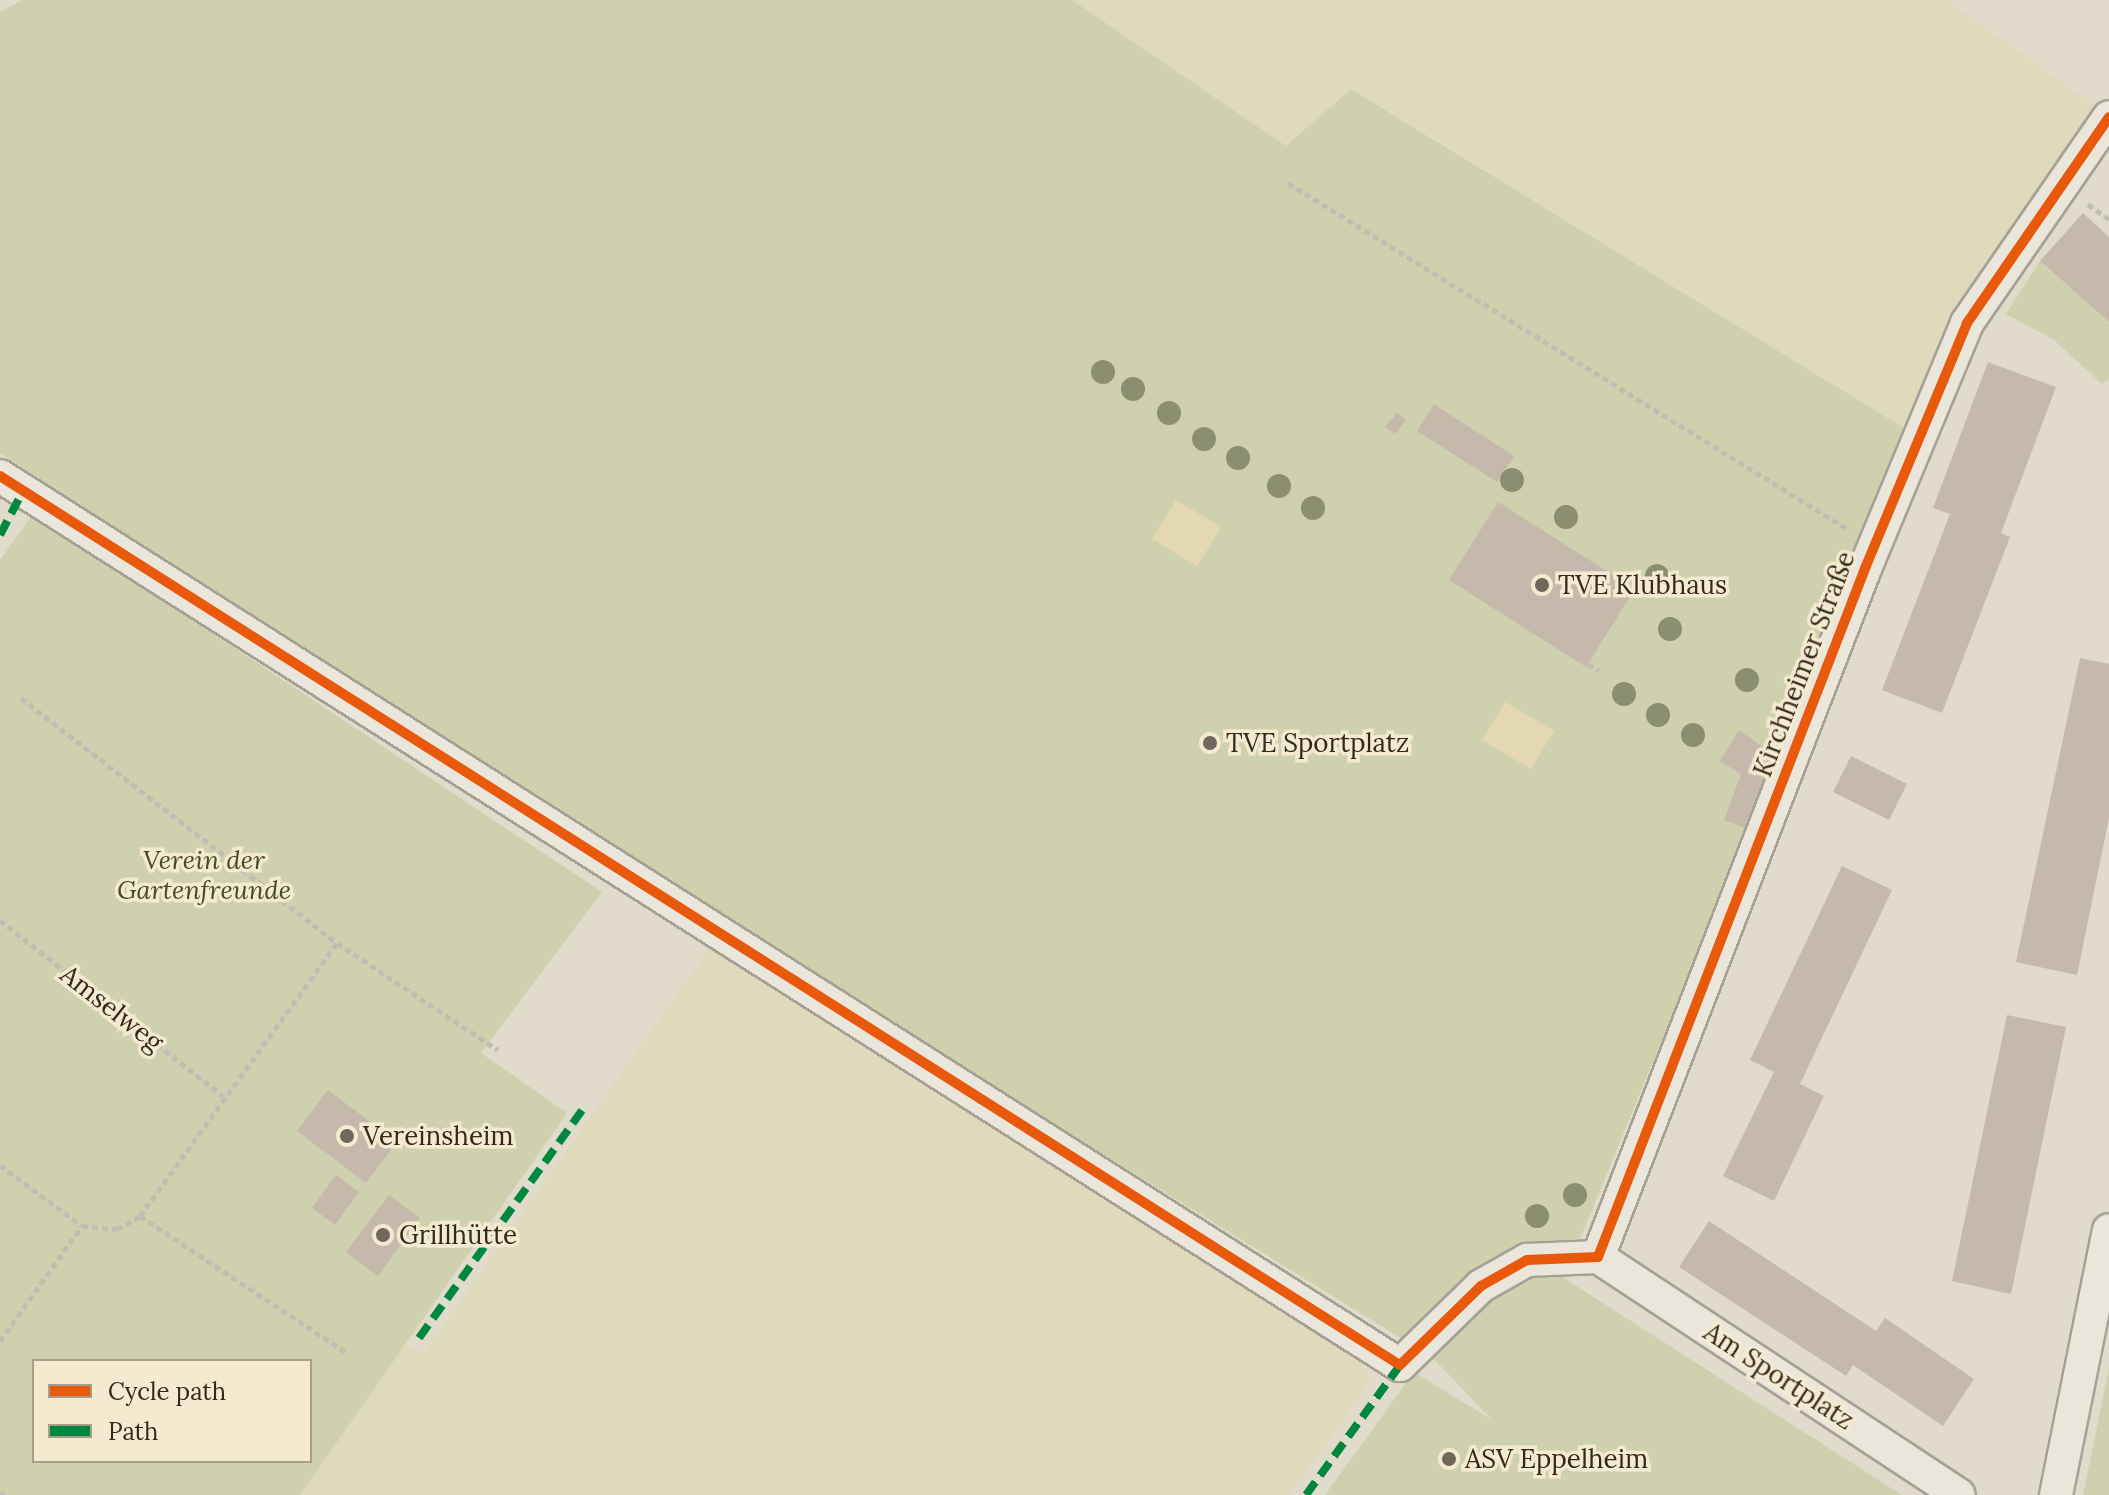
<!DOCTYPE html>
<meta charset="utf-8">
<style>
body{margin:0}
#map{position:relative;width:2109px;height:1495px;overflow:hidden;background:#e1dbcb;font-family:Lora,serif}
div>[style]{position:absolute}
[style*='--x']{left:calc(var(--x)*1px);top:calc(var(--y)*1px);width:calc(var(--w)*1px);rotate:calc(var(--a)*1deg)}
.farmland>*{inset:0;background:#e0dabc}
.green>*{inset:0;background:#cfd1ae}
.sand>*{inset:0;background:#e4d8b3}
.building>*{inset:0;background:#c5b9ac}
.path>*{height:5px;margin-top:-2.5px;transform-origin:0;background:repeating-linear-gradient(90deg,#c2bdb3 0 6px,transparent 0 10px)}
.roads{filter:drop-shadow(2px 0 #a6a095) drop-shadow(-2px 0 #a6a095) drop-shadow(0 2px #a6a095) drop-shadow(0 -2px #a6a095)}
.minor>*{height:32px;margin:-16px;padding:0 16px;transform-origin:16px;border-radius:16px;background:#eae6dc}
.quiet>*{height:8px;margin-top:-4px;transform-origin:0;background:repeating-linear-gradient(90deg,#00873e 0 16px,transparent 0 24px)}
.cycleway>*{height:10px;margin:-5px;padding:0 5px;transform-origin:5px;border-radius:5px;background:#e8590c}
.trees>*{width:24px;height:24px;margin:-12px;border-radius:50%;background:#8b8e70}
.dots>*{width:22px;height:22px;translate:-50% -50%;box-sizing:border-box;border:4px solid #f3ead0;border-radius:50%}
span{translate:-50% -50%;white-space:nowrap;text-align:center;line-height:1.15;-webkit-text-stroke:7px #f3ead0;paint-order:stroke}
.poi-label{font-size:26px;color:#34291d}
.left{translate:0 -50%;text-align:left}
.street-label{font-size:26px;color:#34291d}
.park-label{font-size:26px;color:#444f25;font-style:italic}
.legend{position:absolute;left:32px;top:1359px;width:280px;height:104px;box-sizing:border-box;background:#f3ead0;border:2px solid #a79d88;margin:0;padding:10px 14px;list-style:none;font-size:24px;color:#34291d}
.legend li{display:flex;align-items:center;gap:16px;height:40px}
.legend b{width:40px;border:2px solid #a79d88}
</style>
<div id="map">
<div class="farmland">
<i style="clip-path:polygon(1072px 0,1946px 0,2095px 106px,1961px 308px,1912px 433px,1352px 88px,1286px 147px)"></i>
<i style="clip-path:polygon(713px 943px,1355px 1353px,1371px 1380px,1290px 1495px,300px 1495px,406px 1343px,423px 1354px)"></i>
</div>
<div class="green">
<i style="clip-path:polygon(22px 0,1072px 0,1286px 146px,1351px 89px,1912px 433px,1564px 1278px,1902px 1495px,1325px 1495px,1414px 1372px,1492px 1420px,1433px 1358px,625px 859px,0 453px,0 12px)"></i>
<i style="clip-path:polygon(2040px 261px,2109px 322px,2109px 379px,2102px 384px,2054px 340px,2006px 314px)"></i>
<i style="clip-path:polygon(evenodd,33px 514px,602px 892px,481px 1053px,567px 1113px,300px 1495px,0 1495px,0 560px,33px 514px,34px 1361px,310px 1361px,310px 1461px,34px 1461px,34px 1361px)"></i>
<i style="clip-path:polygon(2109px 1368px,2109px 1495px,2083px 1495px)"></i>
</div>
<div class="sand">
<i style="clip-path:polygon(1176px 500px,1221px 527px,1197px 566px,1152px 539px)"></i>
<i style="clip-path:polygon(1505px 702px,1554px 731px,1531px 769px,1482px 740px)"></i>
</div>
<div class="building">
<i style="clip-path:polygon(2083px 213px,2109px 237px,2109px 322px,2040px 261px)"></i>
<i style="clip-path:polygon(1988px 362px,2056px 387px,2001px 533px,2010px 537px,1942px 713px,1882px 690px,1950px 514px,1933px 508px)"></i>
<i style="clip-path:polygon(1434px 404px,1514px 456px,1497px 482px,1417px 431px)"></i>
<i style="clip-path:polygon(1397px 413px,1406px 420px,1395px 434px,1385px 427px)"></i>
<i style="clip-path:polygon(1498px 502px,1635px 589px,1586px 667px,1449px 580px)"></i>
<i style="clip-path:polygon(2080px 658px,2109px 664px,2109px 818px,2077px 975px,2016px 962px)"></i>
<i style="clip-path:polygon(1739px 730px,1778px 758px,1749px 829px,1724px 820px,1741px 774px,1720px 761px)"></i>
<i style="clip-path:polygon(1851px 756px,1907px 784px,1889px 820px,1833px 792px)"></i>
<i style="clip-path:polygon(1842px 866px,1892px 890px,1800px 1084px,1824px 1096px,1774px 1201px,1723px 1176px,1774px 1072px,1750px 1060px)"></i>
<i style="clip-path:polygon(2007px 1015px,2066px 1027px,2011px 1294px,1952px 1281px)"></i>
<i style="clip-path:polygon(328px 1090px,397px 1142px,366px 1183px,297px 1131px)"></i>
<i style="clip-path:polygon(336px 1175px,359px 1192px,335px 1225px,312px 1208px)"></i>
<i style="clip-path:polygon(389px 1195px,420px 1218px,378px 1276px,346px 1252px)"></i>
<i style="clip-path:polygon(1709px 1221px,1876px 1331px,1885px 1318px,1974px 1379px,1943px 1426px,1853px 1365px,1846px 1376px,1679px 1267px)"></i>
</div>
<div class="path">
<i style="--x:1288;--y:183;--w:656;--a:31.73"></i>
<i style="--x:2088;--y:204;--w:26;--a:36"></i>
<i style="--x:1588;--y:664;--w:13;--a:32"></i>
<i style="--x:21;--y:698;--w:400;--a:37.8"></i>
<i style="--x:337;--y:943;--w:193;--a:33.6"></i>
<i style="--x:0;--y:920;--w:284;--a:38.3"></i>
<i style="--x:0;--y:1165;--w:102;--a:36.6"></i>
<i style="--x:82;--y:1226;--w:35;--a:5"></i>
<i style="--x:117;--y:1229;--w:26;--a:-29"></i>
<i style="--x:140;--y:1216;--w:337;--a:-54.2"></i>
<i style="--x:140;--y:1216;--w:248;--a:33.5"></i>
<i style="--x:0;--y:1341;--w:141;--a:-54.5"></i>
<i style="--x:0;--y:1492;--w:5;--a:37"></i>
</div>
<div class="roads">
<div class="minor">
<i style="--x:0;--y:476;--w:1658;--a:32.42"></i>
<i style="--x:1400;--y:1365;--w:113;--a:-44.3"></i>
<i style="--x:1481;--y:1286;--w:53;--a:-29.5"></i>
<i style="--x:1527;--y:1260;--w:71;--a:-2.4"></i>
<i style="--x:1598;--y:1257;--w:741;--a:-68.8"></i>
<i style="--x:1866;--y:566;--w:263;--a:-67.4"></i>
<i style="--x:1967;--y:323;--w:250;--a:-55.4"></i>
<i style="--x:1598;--y:1257;--w:432;--a:33.4"></i>
<i style="--x:2056;--y:1495;--w:270;--a:-78.7"></i>
</div>
</div>
<div class="quiet">
<i style="--x:0;--y:535;--w:50;--a:-62.4"></i>
<i style="--x:419;--y:1338;--w:282;--a:-54.4"></i>
<i style="--x:1306;--y:1495;--w:160;--a:-54.1"></i>
</div>
<div class="cycleway">
<i style="--x:0;--y:476;--w:1658;--a:32.42"></i>
<i style="--x:1400;--y:1365;--w:113;--a:-44.3"></i>
<i style="--x:1481;--y:1286;--w:53;--a:-29.5"></i>
<i style="--x:1527;--y:1260;--w:71;--a:-2.4"></i>
<i style="--x:1598;--y:1257;--w:741;--a:-68.8"></i>
<i style="--x:1866;--y:566;--w:263;--a:-67.4"></i>
<i style="--x:1967;--y:323;--w:250;--a:-55.4"></i>
</div>
<div class="trees">
<i style="left:1103px;top:372px"></i>
<i style="left:1133px;top:389px"></i>
<i style="left:1169px;top:413px"></i>
<i style="left:1204px;top:439px"></i>
<i style="left:1238px;top:458px"></i>
<i style="left:1512px;top:480px"></i>
<i style="left:1279px;top:486px"></i>
<i style="left:1313px;top:508px"></i>
<i style="left:1566px;top:517px"></i>
<i style="left:1657px;top:576px"></i>
<i style="left:1670px;top:629px"></i>
<i style="left:1747px;top:680px"></i>
<i style="left:1624px;top:694px"></i>
<i style="left:1658px;top:715px"></i>
<i style="left:1693px;top:735px"></i>
<i style="left:1575px;top:1195px"></i>
<i style="left:1537px;top:1216px"></i>
</div>
<div class="dots">
<i style="left:1542px;top:585px;background:#71675a"></i>
<i style="left:1210px;top:743px;background:#71675a"></i>
<i style="left:347px;top:1136px;background:#71675a"></i>
<i style="left:383px;top:1235px;background:#71675a"></i>
<i style="left:1449px;top:1459px;background:#71675a"></i>
</div>
<div class="poi-label">
<span class="left" style="left:1558px;top:585px">TVE Klubhaus</span>
<span class="left" style="left:1226px;top:743px">TVE Sportplatz</span>
<span class="left" style="left:363px;top:1136px">Vereinsheim</span>
<span class="left" style="left:399px;top:1235px">Grillhütte</span>
<span class="left" style="left:1465px;top:1459px">ASV Eppelheim</span>
</div>
<div class="street-label">
<span style="left:1804px;top:664px;rotate:-69deg">Kirchheimer Straße</span>
<span style="left:112px;top:1008px;rotate:38deg">Amselweg</span>
<span style="left:1779px;top:1376px;rotate:33deg">Am Sportplatz</span>
</div>
<div class="park-label">
<span style="left:204px;top:875px">Verein der<br>Gartenfreunde</span>
</div>
<ul class="legend">
<li><b style="height:10px;background:#e8590c"></b>Cycle path</li>
<li><b style="height:10px;background:#00873e"></b>Path</li>
</ul>
</div>
